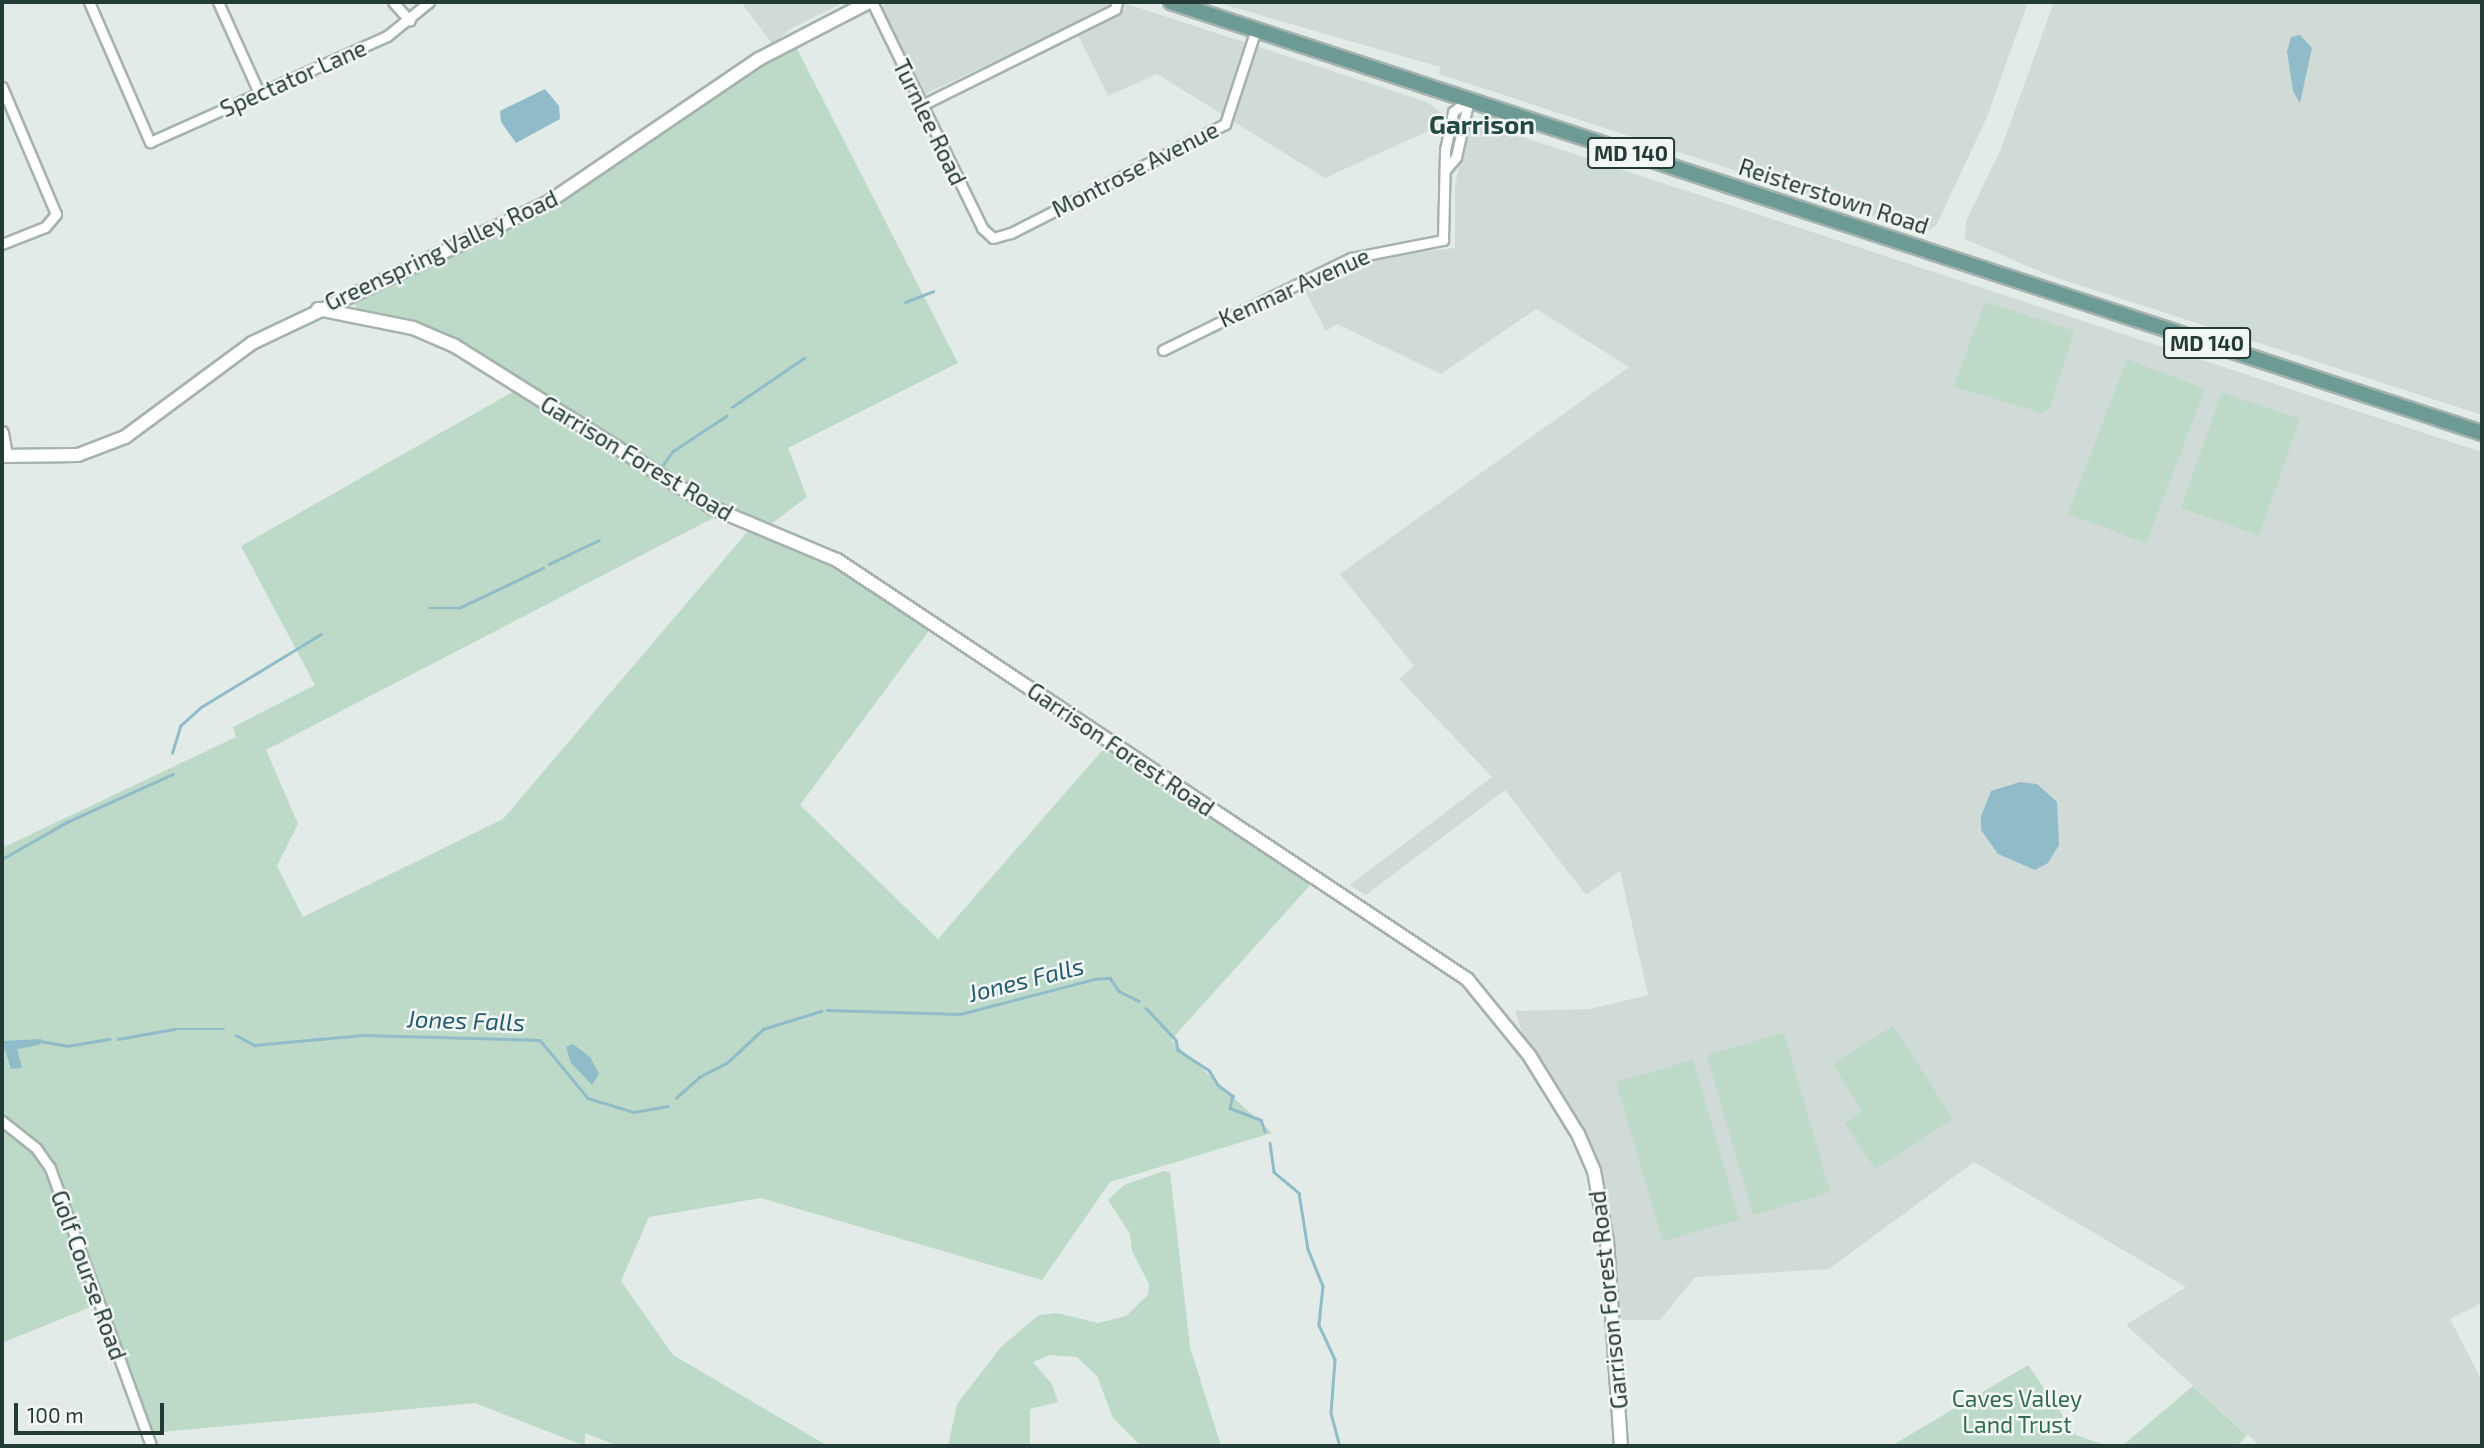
<!DOCTYPE html>
<style>
body{margin:0}
#map{position:relative;width:2484px;height:1448px;overflow:hidden;background:#e2ebe7;font-family:"Exo 2",sans-serif}
div>[style]{position:absolute}
[style*='--x']{left:calc(var(--x)*1px);top:calc(var(--y)*1px);width:calc(var(--w)*1px);rotate:calc(var(--a)*1deg)}
.built>*{inset:0;background:#d0dad7}
.green>*{inset:0;background:#bdd9c7}
.water>*{inset:0;background:#90bcca}
.stream>*{height:2.5px;margin:-1.25px;padding:0 1.25px;transform-origin:1.25px;border-radius:1.25px;background:#90bcca}
.roads{filter:drop-shadow(2px 0 #a5b2ae) drop-shadow(-2px 0 #a5b2ae) drop-shadow(0 2px #a5b2ae) drop-shadow(0 -2px #a5b2ae)}
.street>*{height:9px;margin:-4.5px;padding:0 4.5px;transform-origin:4.5px;border-radius:4.5px;background:#fff}
.secondary>*{height:12px;margin:-6px;padding:0 6px;transform-origin:6px;border-radius:6px;background:#fff}
.primary>*{height:14px;margin:-7px;padding:0 7px;transform-origin:7px;border-radius:7px;background:#6b9b93}
span{translate:-50% -50%;white-space:nowrap;text-align:center;line-height:1.15;-webkit-text-stroke:5px #f2f7f5;paint-order:stroke}
.shield-label span{padding:2px 5px;background:#f2f7f5;border:2px solid;border-radius:5px;-webkit-text-stroke-width:0}
.shield-label{font-size:21px;color:#243a36;font-weight:700}
.street-label{font-size:23px;color:#243a36}
.park-label{font-size:23px;color:#336c4e}
.water-label{font-size:24px;color:#255c6f;font-style:italic}
.quarter-label{font-size:26px;color:#224943;font-weight:700}
.frame{position:absolute;inset:0;border:4px solid #243a36;pointer-events:none}
.scale{position:absolute;left:14px;top:1403px;width:150px;height:32px;box-sizing:border-box;border:4px solid #243a36;border-top:0;padding-left:9px;font-size:21px;line-height:24px;white-space:nowrap;color:#243a36;-webkit-text-stroke:5px #f2f7f5;paint-order:stroke}
</style>
<div id="map">
<div class="built">
<i style="clip-path:polygon(741px 2px,845px 2px,790px 29px,773px 45px)"></i>
<i style="clip-path:polygon(886px 2px,1121px 2px,1427px 102px,1444px 115px,1441px 125px,1325px 178px,1157px 74px,1108px 96px,1073px 25px,925px 94px,881px 11px)"></i>
<i style="clip-path:polygon(1215px 2px,2028px 2px,1987px 117px,1936px 226px,1924px 232px,1439px 74px,1440px 67px)"></i>
<i style="clip-path:polygon(2054px 2px,2482px 2px,2482px 415px,2048px 275px,1965px 239px,1966px 221px,2001px 149px)"></i>
<i style="clip-path:polygon(1474px 121px,2482px 452px,2482px 1303px,2450px 1319px,2482px 1381px,2482px 1446px,2260px 1446px,2126px 1325px,2186px 1287px,1974px 1162px,1829px 1269px,1695px 1277px,1660px 1320px,1618px 1320px,1609px 1213px,1599px 1171px,1571px 1112px,1524px 1038px,1515px 1011px,1590px 1009px,1648px 995px,1620px 871px,1586px 895px,1505px 790px,1366px 895px,1350px 885px,1492px 777px,1399px 679px,1414px 666px,1340px 574px,1629px 367px,1536px 309px,1441px 374px,1337px 324px,1326px 331px,1303px 287px,1375px 257px,1455px 248px,1455px 185px,1468px 126px)"></i>
</div>
<div class="green">
<i style="clip-path:polygon(evenodd,795px 45px,958px 363px,788px 448px,807px 497px,760px 532px,831px 562px,931px 628px,800px 805px,938px 939px,1106px 746px,1312px 883px,1171px 1040px,1272px 1133px,1110px 1182px,1042px 1280px,761px 1198px,649px 1217px,621px 1281px,673px 1355px,828px 1446px,618px 1446px,585px 1433px,585px 1446px,475px 1403px,151px 1433px,103px 1302px,2px 1343px,2px 848px,236px 737px,233px 727px,315px 685px,241px 546px,525px 385px,358px 310px,352px 300px,481px 242px,578px 191px,754px 69px,795px 45px,717px 516px,749px 530px,503px 819px,303px 917px,277px 866px,298px 824px,266px 750px,717px 516px)"></i>
<i style="clip-path:polygon(1985px 302px,2074px 331px,2050px 408px,2041px 413px,1954px 386px)"></i>
<i style="clip-path:polygon(2127px 359px,2205px 389px,2146px 543px,2068px 514px)"></i>
<i style="clip-path:polygon(2222px 392px,2300px 419px,2259px 535px,2181px 508px)"></i>
<i style="clip-path:polygon(1893px 1026px,1953px 1119px,1875px 1169px,1845px 1123px,1862px 1111px,1833px 1064px)"></i>
<i style="clip-path:polygon(1784px 1033px,1830px 1192px,1753px 1215px,1707px 1055px)"></i>
<i style="clip-path:polygon(1693px 1060px,1739px 1219px,1663px 1241px,1616px 1082px)"></i>
<i style="clip-path:polygon(1164px 1171px,1170px 1172px,1190px 1347px,1221px 1446px,1141px 1446px,1113px 1418px,1097px 1376px,1077px 1357px,1050px 1355px,1033px 1362px,1052px 1384px,1058px 1402px,1030px 1409px,1030px 1446px,948px 1446px,957px 1404px,1001px 1347px,1039px 1315px,1057px 1313px,1098px 1323px,1126px 1316px,1148px 1295px,1149px 1284px,1132px 1251px,1130px 1234px,1108px 1200px,1124px 1185px)"></i>
<i style="clip-path:polygon(2028px 1365px,2076px 1435px,2108px 1446px,1891px 1446px)"></i>
<i style="clip-path:polygon(2193px 1386px,2247px 1435px,2237px 1446px,2122px 1446px)"></i>
</div>
<div class="water">
<i style="clip-path:polygon(2300px 35px,2312px 48px,2300px 103px,2293px 91px,2287px 52px,2291px 37px)"></i>
<i style="clip-path:polygon(545px 89px,559px 106px,560px 119px,516px 143px,501px 122px,500px 111px)"></i>
<i style="clip-path:polygon(2020px 782px,2037px 784px,2057px 802px,2059px 845px,2048px 863px,2035px 870px,1998px 854px,1981px 830px,1981px 816px,1991px 791px)"></i>
<i style="clip-path:polygon(42px 1039px,39px 1045px,17px 1049px,22px 1068px,11px 1069px,2px 1041px)"></i>
<i style="clip-path:polygon(573px 1044px,590px 1057px,599px 1074px,592px 1085px,571px 1063px,566px 1047px)"></i>
</div>
<div class="stream">
<i style="--x:905;--y:302;--w:30;--a:-21"></i>
<i style="--x:732;--y:407;--w:87;--a:-34.2"></i>
<i style="--x:662;--y:466;--w:19;--a:-54"></i>
<i style="--x:673;--y:451;--w:64;--a:-33.4"></i>
<i style="--x:549;--y:564;--w:55;--a:-25.6"></i>
<i style="--x:429;--y:608;--w:30;--a:0"></i>
<i style="--x:459;--y:608;--w:93;--a:-25.5"></i>
<i style="--x:172;--y:753;--w:28;--a:-73"></i>
<i style="--x:180;--y:726;--w:28;--a:-42"></i>
<i style="--x:201;--y:707;--w:140;--a:-31.3"></i>
<i style="--x:2;--y:859;--w:75;--a:-29.6"></i>
<i style="--x:67;--y:822;--w:116;--a:-24.4"></i>
<i style="--x:1146;--y:1008;--w:44;--a:46.8"></i>
<i style="--x:1176;--y:1040;--w:10;--a:79"></i>
<i style="--x:1178;--y:1050;--w:37;--a:33"></i>
<i style="--x:1209;--y:1070;--w:17;--a:59"></i>
<i style="--x:1218;--y:1085;--w:19;--a:36"></i>
<i style="--x:1233;--y:1096;--w:12;--a:104"></i>
<i style="--x:1230;--y:1108;--w:33;--a:21"></i>
<i style="--x:1261;--y:1120;--w:12;--a:70"></i>
<i style="--x:827;--y:1010;--w:133;--a:1.7"></i>
<i style="--x:960;--y:1014;--w:138;--a:-14.6"></i>
<i style="--x:1094;--y:979;--w:16;--a:-4"></i>
<i style="--x:1110;--y:978;--w:16;--a:55"></i>
<i style="--x:1119;--y:991;--w:22;--a:27"></i>
<i style="--x:236;--y:1035;--w:21;--a:29"></i>
<i style="--x:254;--y:1045;--w:109;--a:-5.2"></i>
<i style="--x:363;--y:1035;--w:177;--a:1.6"></i>
<i style="--x:540;--y:1040;--w:75;--a:50.4"></i>
<i style="--x:588;--y:1098;--w:48;--a:16.9"></i>
<i style="--x:634;--y:1112;--w:34;--a:-10"></i>
<i style="--x:118;--y:1039;--w:58;--a:-10"></i>
<i style="--x:175;--y:1029;--w:49;--a:0"></i>
<i style="--x:40;--y:1041;--w:27;--a:10"></i>
<i style="--x:67;--y:1046;--w:43;--a:-9.5"></i>
<i style="--x:676;--y:1098;--w:31;--a:-42"></i>
<i style="--x:699;--y:1077;--w:31;--a:-27"></i>
<i style="--x:727;--y:1063;--w:50;--a:-43.4"></i>
<i style="--x:763;--y:1029;--w:61;--a:-17.2"></i>
<i style="--x:1270;--y:1143;--w:29;--a:82"></i>
<i style="--x:1274;--y:1172;--w:33;--a:40"></i>
<i style="--x:1299;--y:1193;--w:57;--a:80.9"></i>
<i style="--x:1308;--y:1249;--w:40;--a:68"></i>
<i style="--x:1323;--y:1286;--w:39;--a:96"></i>
<i style="--x:1319;--y:1325;--w:38;--a:65"></i>
<i style="--x:1335;--y:1360;--w:53;--a:94.3"></i>
<i style="--x:1331;--y:1413;--w:34;--a:75"></i>
</div>
<div class="roads">
<div class="street">
<i style="--x:89;--y:2;--w:153;--a:66.5"></i>
<i style="--x:150;--y:142;--w:260;--a:-24.1"></i>
<i style="--x:387;--y:36;--w:54;--a:-39"></i>
<i style="--x:218;--y:2;--w:100;--a:65.7"></i>
<i style="--x:393;--y:2;--w:25;--a:48"></i>
<i style="--x:872;--y:2;--w:251;--a:64"></i>
<i style="--x:982;--y:228;--w:15;--a:42"></i>
<i style="--x:993;--y:238;--w:19;--a:-16"></i>
<i style="--x:1011;--y:233;--w:240;--a:-27"></i>
<i style="--x:1225;--y:124;--w:100;--a:-71.9"></i>
<i style="--x:2;--y:87;--w:138;--a:67"></i>
<i style="--x:56;--y:214;--w:17;--a:130"></i>
<i style="--x:45;--y:227;--w:46;--a:158.4"></i>
<i style="--x:922;--y:105;--w:216;--a:-26.4"></i>
<i style="--x:1115;--y:9;--w:7;--a:-74"></i>
<i style="--x:1446;--y:169;--w:16;--a:-50"></i>
<i style="--x:1456;--y:157;--w:59;--a:-77.4"></i>
<i style="--x:1163;--y:350;--w:209;--a:-26.1"></i>
<i style="--x:1351;--y:258;--w:94;--a:-11.1"></i>
<i style="--x:1443;--y:240;--w:90;--a:-88.7"></i>
<i style="--x:1445;--y:150;--w:39;--a:-78"></i>
<i style="--x:1453;--y:112;--w:21;--a:-39"></i>
<i style="--x:2;--y:1121;--w:43;--a:38.5"></i>
<i style="--x:36;--y:1148;--w:24;--a:55"></i>
<i style="--x:50;--y:1168;--w:296;--a:70"></i>
</div>
<div class="secondary">
<i style="--x:318;--y:309;--w:97;--a:11.3"></i>
<i style="--x:413;--y:328;--w:46;--a:23.2"></i>
<i style="--x:455;--y:346;--w:305;--a:32.1"></i>
<i style="--x:713;--y:508;--w:134;--a:22.8"></i>
<i style="--x:837;--y:560;--w:757;--a:33.63"></i>
<i style="--x:1467;--y:979;--w:98;--a:50.8"></i>
<i style="--x:1529;--y:1055;--w:93;--a:58.2"></i>
<i style="--x:1578;--y:1134;--w:40;--a:66.6"></i>
<i style="--x:1594;--y:1171;--w:71;--a:79.5"></i>
<i style="--x:1607;--y:1241;--w:205;--a:86.1"></i>
<i style="--x:2;--y:433;--w:22;--a:80"></i>
<i style="--x:2;--y:456;--w:76;--a:-0.8"></i>
<i style="--x:78;--y:455;--w:50;--a:-21"></i>
<i style="--x:125;--y:437;--w:158;--a:-36.5"></i>
<i style="--x:252;--y:343;--w:327;--a:-25.4"></i>
<i style="--x:547;--y:203;--w:256;--a:-34.2"></i>
<i style="--x:759;--y:59;--w:124;--a:-27.4"></i>
</div>
<div class="primary">
<i style="--x:1171;--y:2;--w:1380;--a:18.2"></i>
</div>
</div>
<div class="shield-label">
<span style="left:1631px;top:153px">MD 140</span>
<span style="left:2207px;top:343px">MD 140</span>
</div>
<div class="street-label">
<span style="left:293px;top:78px;rotate:-24deg">Spectator Lane</span>
<span style="left:930px;top:122px;rotate:64deg">Turnlee Road</span>
<span style="left:1135px;top:169px;rotate:-27deg">Montrose Avenue</span>
<span style="left:1834px;top:196px;rotate:18deg">Reisterstown Road</span>
<span style="left:441px;top:250px;rotate:-25deg">Greenspring Valley Road</span>
<span style="left:1294px;top:287px;rotate:-24deg">Kenmar Avenue</span>
<span style="left:637px;top:458px;rotate:31deg">Garrison Forest Road</span>
<span style="left:1121px;top:749px;rotate:34deg">Garrison Forest Road</span>
<span style="left:89px;top:1275px;rotate:70deg">Golf Course Road</span>
<span style="left:1608px;top:1300px;rotate:-96deg">Garrison Forest Road</span>
</div>
<div class="park-label">
<span style="left:2017px;top:1411px">Caves Valley<br>Land Trust</span>
</div>
<div class="water-label">
<span style="left:1026px;top:979px;rotate:-14deg">Jones Falls</span>
<span style="left:466px;top:1020px;rotate:2deg">Jones Falls</span>
</div>
<div class="quarter-label">
<span style="left:1482px;top:124px">Garrison</span>
</div>
<div class="frame"></div>
<div class="scale">100 m</div>
</div>
